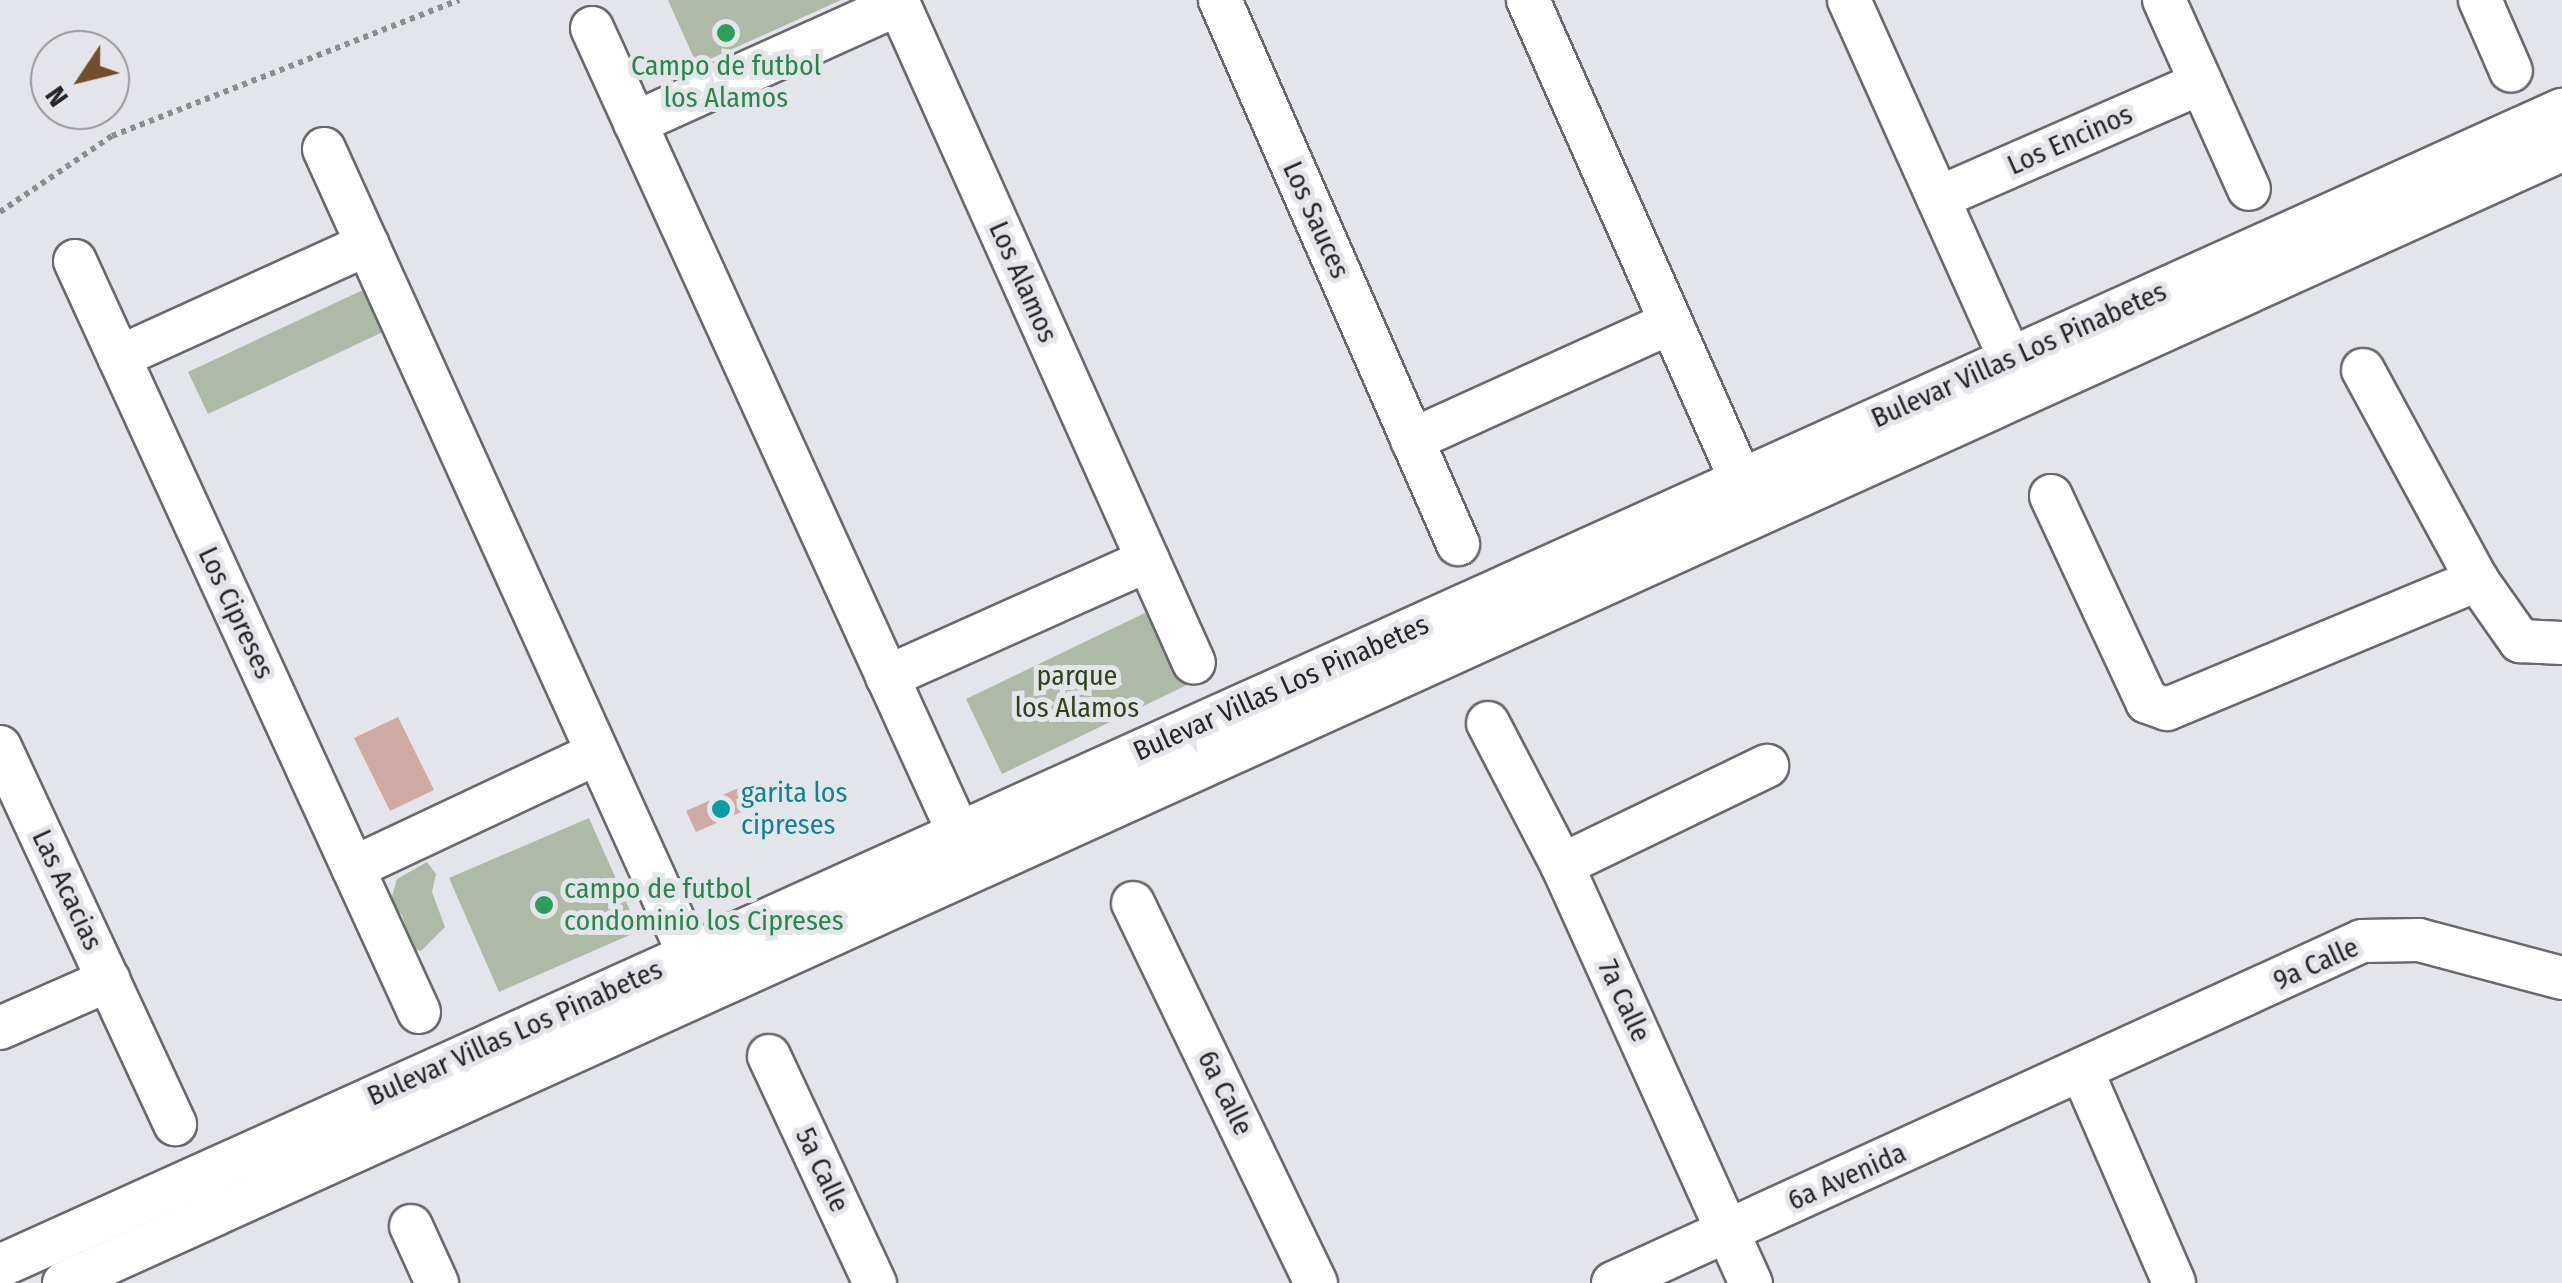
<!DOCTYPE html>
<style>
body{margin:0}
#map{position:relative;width:2562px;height:1283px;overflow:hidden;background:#e4e5ea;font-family:"Fira Sans Condensed",sans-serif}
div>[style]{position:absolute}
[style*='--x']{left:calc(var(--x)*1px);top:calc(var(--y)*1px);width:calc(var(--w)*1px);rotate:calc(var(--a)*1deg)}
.green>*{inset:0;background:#afb9a7}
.building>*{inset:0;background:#cfaaa2}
.path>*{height:6px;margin-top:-3px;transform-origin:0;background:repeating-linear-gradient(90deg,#8c8d90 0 5px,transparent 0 10px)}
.roads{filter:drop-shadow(2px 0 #68696c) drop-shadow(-2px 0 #68696c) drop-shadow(0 2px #68696c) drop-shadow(0 -2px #68696c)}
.street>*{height:42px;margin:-21px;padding:0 21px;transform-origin:21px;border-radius:21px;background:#fff}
.dots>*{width:28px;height:28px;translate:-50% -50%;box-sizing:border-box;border:5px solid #e4e5ea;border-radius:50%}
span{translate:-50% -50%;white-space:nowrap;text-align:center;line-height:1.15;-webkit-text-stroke:10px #e4e5ea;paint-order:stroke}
.leisure-label{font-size:28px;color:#27864d}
.left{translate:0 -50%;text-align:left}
.street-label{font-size:28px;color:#252526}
.park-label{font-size:28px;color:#2e4314}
.culture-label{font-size:28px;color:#0d838f}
.north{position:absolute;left:30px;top:30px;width:100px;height:100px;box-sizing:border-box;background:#e4e5ea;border:2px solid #98989c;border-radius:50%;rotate:235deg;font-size:28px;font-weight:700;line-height:40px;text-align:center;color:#252526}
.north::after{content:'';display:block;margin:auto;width:35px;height:45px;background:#744e2b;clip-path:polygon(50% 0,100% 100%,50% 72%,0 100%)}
</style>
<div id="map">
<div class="green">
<i style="clip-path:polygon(668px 0,841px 0,697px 65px)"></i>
<i style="clip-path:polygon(380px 282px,400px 324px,208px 414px,188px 372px)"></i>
<i style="clip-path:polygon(1151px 610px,1187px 685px,1002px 774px,966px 699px)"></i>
<i style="clip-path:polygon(589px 818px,639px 931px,499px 992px,449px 878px)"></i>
<i style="clip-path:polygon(427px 862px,436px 874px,432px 892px,445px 927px,421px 951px,413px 949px,402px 915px,390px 903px,397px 879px)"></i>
</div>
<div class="building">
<i style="clip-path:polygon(398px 717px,434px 790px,390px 811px,354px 738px)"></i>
<i style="clip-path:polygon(745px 785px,755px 806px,696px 832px,686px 811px)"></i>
</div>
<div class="path">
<i style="--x:0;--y:212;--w:135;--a:-34.2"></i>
<i style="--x:112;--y:136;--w:373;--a:-21.4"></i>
</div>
<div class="roads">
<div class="street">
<i style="--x:897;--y:0;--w:726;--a:65.87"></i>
<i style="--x:1220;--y:0;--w:594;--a:66.37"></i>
<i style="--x:1528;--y:0;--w:550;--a:66.09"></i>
<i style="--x:1849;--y:0;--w:422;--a:65.8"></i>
<i style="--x:2164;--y:0;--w:207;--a:65.8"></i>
<i style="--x:2480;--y:0;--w:77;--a:66.4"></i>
<i style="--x:592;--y:28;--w:912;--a:65.51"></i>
<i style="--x:635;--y:123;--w:289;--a:-24.3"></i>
<i style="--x:324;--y:149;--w:913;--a:65.62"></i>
<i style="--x:1938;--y:198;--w:287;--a:-23.6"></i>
<i style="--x:75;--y:261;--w:826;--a:65.39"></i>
<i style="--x:119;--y:357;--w:273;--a:-24.4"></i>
<i style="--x:2363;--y:370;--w:239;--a:61.5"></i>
<i style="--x:2477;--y:580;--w:75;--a:54.8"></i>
<i style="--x:2520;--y:641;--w:42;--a:2.7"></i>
<i style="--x:1412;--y:440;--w:283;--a:-24.4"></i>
<i style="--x:2051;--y:496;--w:227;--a:65"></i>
<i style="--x:2147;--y:702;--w:21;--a:19"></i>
<i style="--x:2167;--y:709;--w:336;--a:-22.6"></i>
<i style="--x:887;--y:677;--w:286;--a:-24.1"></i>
<i style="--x:1488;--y:723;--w:160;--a:62.5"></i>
<i style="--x:1562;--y:865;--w:459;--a:65.7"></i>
<i style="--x:0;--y:747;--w:416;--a:65.1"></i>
<i style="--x:1562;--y:865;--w:228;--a:-25.8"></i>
<i style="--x:353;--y:868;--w:268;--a:-25.2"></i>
<i style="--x:1133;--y:903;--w:422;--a:64.3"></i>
<i style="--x:0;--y:1028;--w:119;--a:-23.8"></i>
<i style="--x:769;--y:1056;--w:251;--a:65"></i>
<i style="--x:2082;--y:1071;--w:231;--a:66.5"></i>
<i style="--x:411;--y:1226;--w:63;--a:65.5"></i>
<i style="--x:0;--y:1266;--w:2811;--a:-24.29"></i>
<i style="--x:64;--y:1283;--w:2743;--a:-24.4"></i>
<i style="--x:1613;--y:1283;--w:823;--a:-24.54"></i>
<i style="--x:2362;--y:941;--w:57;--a:-1"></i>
<i style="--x:2419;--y:940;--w:148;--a:14.9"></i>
</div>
</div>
<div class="dots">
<i style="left:726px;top:33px;background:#2e9e5b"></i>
<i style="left:721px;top:809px;background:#0f9aa8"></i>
<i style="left:544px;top:905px;background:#2e9e5b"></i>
</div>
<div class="leisure-label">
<span style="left:726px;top:82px">Campo de futbol<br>los Alamos</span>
<span class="left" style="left:564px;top:905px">campo de futbol<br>condominio los Cipreses</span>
</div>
<div class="street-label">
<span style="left:2070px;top:140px;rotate:-24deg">Los Encinos</span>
<span style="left:1316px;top:220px;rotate:66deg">Los Sauces</span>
<span style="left:1023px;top:282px;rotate:66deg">Los Alamos</span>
<span style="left:2019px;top:355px;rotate:-24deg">Bulevar Villas Los Pinabetes</span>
<span style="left:236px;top:613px;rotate:65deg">Los Cipreses</span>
<span style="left:1281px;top:688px;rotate:-24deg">Bulevar Villas Los Pinabetes</span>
<span style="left:67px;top:890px;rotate:65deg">Las Acacias</span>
<span style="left:2316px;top:964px;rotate:-24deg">9a Calle</span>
<span style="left:1624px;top:1001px;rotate:65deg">7a Calle</span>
<span style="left:515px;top:1033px;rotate:-24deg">Bulevar Villas Los Pinabetes</span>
<span style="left:1225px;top:1093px;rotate:64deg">6a Calle</span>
<span style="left:822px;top:1170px;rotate:65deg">5a Calle</span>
<span style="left:1847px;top:1177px;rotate:-24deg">6a Avenida</span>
</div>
<div class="park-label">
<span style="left:1077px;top:692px">parque<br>los Alamos</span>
</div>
<div class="culture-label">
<span class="left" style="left:741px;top:809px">garita los<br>cipreses</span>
</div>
<div class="north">N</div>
</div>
